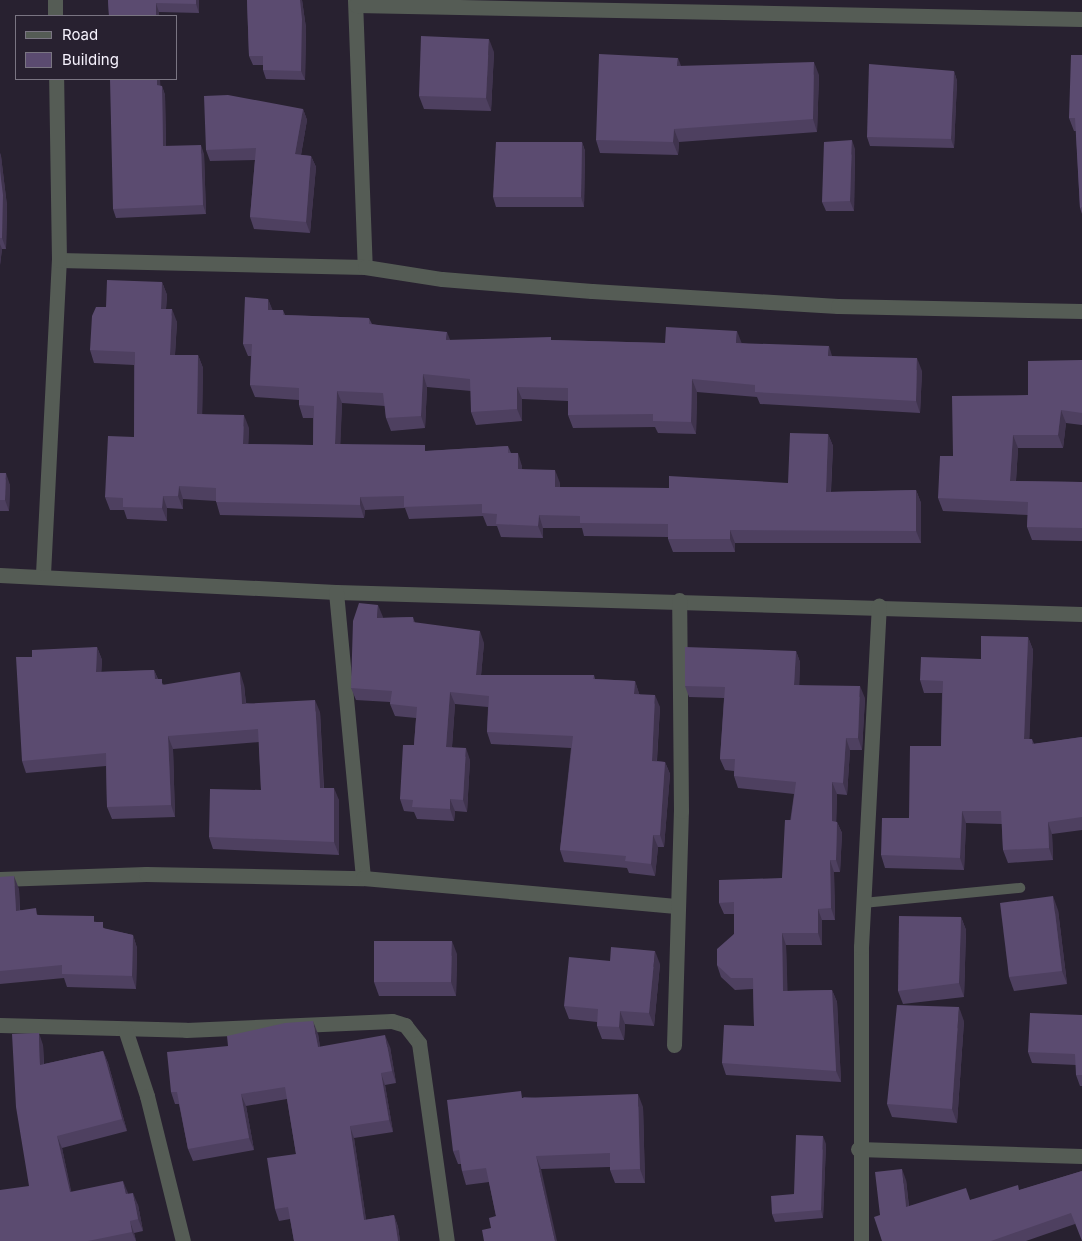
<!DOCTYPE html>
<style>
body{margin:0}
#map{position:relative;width:1082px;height:1241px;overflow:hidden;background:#282130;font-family:Inter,sans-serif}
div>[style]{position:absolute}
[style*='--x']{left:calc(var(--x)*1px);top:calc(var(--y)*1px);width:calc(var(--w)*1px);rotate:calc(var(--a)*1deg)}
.service>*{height:10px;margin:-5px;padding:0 5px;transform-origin:5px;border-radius:5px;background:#555c55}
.minor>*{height:15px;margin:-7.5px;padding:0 7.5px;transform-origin:7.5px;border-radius:7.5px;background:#555c55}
.wall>*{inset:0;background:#4e4060}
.shaded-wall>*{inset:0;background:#40344e}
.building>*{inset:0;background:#5b4b70}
span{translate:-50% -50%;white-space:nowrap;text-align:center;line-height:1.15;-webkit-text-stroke:5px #282130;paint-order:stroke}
.legend{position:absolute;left:15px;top:15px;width:162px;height:65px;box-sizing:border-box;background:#282130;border:1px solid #7a7582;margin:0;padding:6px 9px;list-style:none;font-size:15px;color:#f6f2fd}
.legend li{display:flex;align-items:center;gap:10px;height:25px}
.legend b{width:25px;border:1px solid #7a7582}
</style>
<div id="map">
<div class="service">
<i style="--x:863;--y:903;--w:158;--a:-5.5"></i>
</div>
<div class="minor">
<i style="--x:55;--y:0;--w:16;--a:90"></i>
<i style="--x:355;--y:0;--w:267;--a:87.9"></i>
<i style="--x:356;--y:5;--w:726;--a:1.1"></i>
<i style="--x:59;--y:260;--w:306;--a:1.3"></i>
<i style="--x:365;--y:267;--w:78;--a:8.9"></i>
<i style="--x:442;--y:279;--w:150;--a:4.6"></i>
<i style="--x:592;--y:291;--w:246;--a:3.5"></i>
<i style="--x:838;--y:306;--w:244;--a:1.2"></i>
<i style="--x:43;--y:574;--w:314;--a:-87.1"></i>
<i style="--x:59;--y:260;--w:181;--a:-90.9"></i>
<i style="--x:0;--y:575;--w:336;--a:2.9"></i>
<i style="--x:336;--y:592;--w:746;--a:1.69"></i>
<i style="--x:336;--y:592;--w:287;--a:84.6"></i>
<i style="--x:0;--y:879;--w:146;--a:-2"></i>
<i style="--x:146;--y:874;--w:217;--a:1.1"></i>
<i style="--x:363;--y:878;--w:314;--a:5.1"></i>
<i style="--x:0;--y:1025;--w:186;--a:1.5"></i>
<i style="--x:186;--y:1030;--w:206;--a:-2.5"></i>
<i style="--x:392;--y:1021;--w:14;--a:17"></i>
<i style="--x:405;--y:1025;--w:23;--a:52"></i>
<i style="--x:419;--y:1043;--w:200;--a:82"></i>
<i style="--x:125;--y:1029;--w:71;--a:71.8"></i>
<i style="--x:147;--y:1096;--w:149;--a:76.1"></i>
<i style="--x:674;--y:1045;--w:234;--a:-88.3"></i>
<i style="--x:681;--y:811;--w:211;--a:-90.5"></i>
<i style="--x:858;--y:1149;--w:224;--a:1.8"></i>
<i style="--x:861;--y:1241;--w:294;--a:-90"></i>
<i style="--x:861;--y:947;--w:342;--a:-87"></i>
</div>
<div class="wall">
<i style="clip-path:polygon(108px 0,199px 0,199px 13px,159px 12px,159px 16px,109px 16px)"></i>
<i style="clip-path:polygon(247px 0,302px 0,306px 28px,305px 80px,266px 79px,263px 70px,263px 65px,253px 65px,249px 56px)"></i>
<i style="clip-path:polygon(494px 52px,491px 111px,424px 109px,419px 96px)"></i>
<i style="clip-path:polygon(1082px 55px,1082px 214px,1080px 208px,1076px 131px,1074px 131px,1069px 118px)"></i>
<i style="clip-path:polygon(681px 66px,819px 75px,817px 132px,679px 142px,678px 155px,600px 153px,596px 140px)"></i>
<i style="clip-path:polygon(954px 71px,957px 81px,954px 148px,870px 146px,867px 137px)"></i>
<i style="clip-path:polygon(161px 86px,162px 86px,165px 95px,166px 146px,204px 154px,206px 214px,116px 218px,113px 209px)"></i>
<i style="clip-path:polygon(303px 109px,307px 120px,301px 155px,311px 156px,316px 167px,310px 233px,254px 229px,250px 217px,255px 160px,210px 161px,206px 150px)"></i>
<i style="clip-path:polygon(582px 142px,585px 151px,584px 207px,496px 207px,493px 197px)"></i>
<i style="clip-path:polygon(855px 149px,854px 211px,826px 211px,822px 202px)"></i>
<i style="clip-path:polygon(0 153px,1px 156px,7px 206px,6px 249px,2px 249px,0 265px)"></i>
<i style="clip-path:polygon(162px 282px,167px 295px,166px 309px,177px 322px,175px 355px,198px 355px,203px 368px,202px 414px,249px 428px,248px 444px,313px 445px,313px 418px,303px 418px,299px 405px,299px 400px,255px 397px,250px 385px,251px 356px,248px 356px,243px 344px,268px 299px,272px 310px,283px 310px,285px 315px,369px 318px,372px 324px,450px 340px,552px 340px,665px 343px,741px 343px,832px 356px,922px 371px,920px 413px,760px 404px,757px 397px,697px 392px,696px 434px,658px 433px,655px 427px,573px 428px,568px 415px,568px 401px,522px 399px,522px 421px,476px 425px,471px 412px,471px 391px,427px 387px,425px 428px,391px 431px,386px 418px,385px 406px,342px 403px,340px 444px,427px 451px,508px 446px,511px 453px,522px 466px,522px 469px,560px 483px,560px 487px,669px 488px,788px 483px,828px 434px,833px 446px,831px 492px,916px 490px,921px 503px,921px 543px,735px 543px,735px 552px,673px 552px,668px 539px,668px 537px,584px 536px,582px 528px,543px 528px,543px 538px,501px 537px,497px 526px,487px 526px,483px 516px,409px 519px,405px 508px,365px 510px,364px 518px,220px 515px,216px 501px,183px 499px,183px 509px,167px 508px,167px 521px,127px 519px,124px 510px,110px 510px,105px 497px,134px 437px,134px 365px,94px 363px,90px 350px,106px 307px)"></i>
<i style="clip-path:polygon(1082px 360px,1082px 425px,1066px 423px,1063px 448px,1018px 448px,1016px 481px,1082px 482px,1082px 541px,1032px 540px,1027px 527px,1028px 515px,943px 511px,938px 498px,953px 456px,1028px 395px)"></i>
<i style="clip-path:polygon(0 473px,10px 485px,9px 511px,0 511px)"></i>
<i style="clip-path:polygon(383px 617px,383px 618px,413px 617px,415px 623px,484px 643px,481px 675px,594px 675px,595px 679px,635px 681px,639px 694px,660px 707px,657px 761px,665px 762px,670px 774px,664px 847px,658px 847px,655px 876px,629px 873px,627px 868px,564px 862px,560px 850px,571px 748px,491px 744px,487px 732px,488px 707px,455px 704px,452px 747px,470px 760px,467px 812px,455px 811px,454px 821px,417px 819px,414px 812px,404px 811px,400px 799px,414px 745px,416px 718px,395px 716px,390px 704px,390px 702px,356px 700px,351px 688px)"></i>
<i style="clip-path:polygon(1028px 637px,1033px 650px,1029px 739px,1032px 739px,1034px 744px,1082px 737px,1082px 830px,1052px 834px,1053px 860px,1008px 863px,1003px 850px,1002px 824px,966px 823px,964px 870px,885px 868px,881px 855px,909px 818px,941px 746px,942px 693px,924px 693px,920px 680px,981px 659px)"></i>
<i style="clip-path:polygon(97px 647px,102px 660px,101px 672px,154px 670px,158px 679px,164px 685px,244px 685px,246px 703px,320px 712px,324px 788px,339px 800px,339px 855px,213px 849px,209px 837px,261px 790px,259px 742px,173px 749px,175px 817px,112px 819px,107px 807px,106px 766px,26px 773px,22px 761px,32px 657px)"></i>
<i style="clip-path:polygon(796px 651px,800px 662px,799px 685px,865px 698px,862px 750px,850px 750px,847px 795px,837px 794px,836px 822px,837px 822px,842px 833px,840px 872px,834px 872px,835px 920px,822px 920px,822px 945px,786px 945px,787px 991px,832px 990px,837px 1002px,841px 1082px,726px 1075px,722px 1063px,754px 1026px,753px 989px,735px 990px,721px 977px,717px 965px,734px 934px,734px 914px,724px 914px,719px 903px,782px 878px,794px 794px,738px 788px,734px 776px,734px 771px,725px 770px,720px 759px,724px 698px,689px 697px,685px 686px)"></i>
<i style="clip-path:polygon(0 877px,19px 889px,20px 910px,39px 915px,97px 922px,105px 929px,133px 935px,137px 948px,136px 989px,67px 987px,64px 978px,0 984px)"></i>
<i style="clip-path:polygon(1058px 910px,1067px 984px,1014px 991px,1009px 977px)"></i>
<i style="clip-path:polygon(961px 917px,966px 930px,964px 997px,903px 1004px,898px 991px)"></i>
<i style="clip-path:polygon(457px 954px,456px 996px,379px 996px,374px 982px)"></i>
<i style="clip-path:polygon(660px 964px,654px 1026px,625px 1024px,624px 1040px,602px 1039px,597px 1026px,597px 1022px,569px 1019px,564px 1006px)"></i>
<i style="clip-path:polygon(1082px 1015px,1082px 1086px,1080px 1086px,1076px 1075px,1076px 1065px,1032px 1063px,1028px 1052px)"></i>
<i style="clip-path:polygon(964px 1021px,957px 1123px,892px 1117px,887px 1104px)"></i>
<i style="clip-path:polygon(318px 1034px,320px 1047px,390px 1047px,396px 1083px,385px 1085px,393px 1132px,354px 1138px,366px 1220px,394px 1215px,398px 1227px,400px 1241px,294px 1241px,290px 1219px,279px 1221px,275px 1209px,296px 1154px,287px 1099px,246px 1106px,254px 1150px,193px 1161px,188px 1149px,179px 1104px,175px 1104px,171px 1092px,228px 1046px)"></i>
<i style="clip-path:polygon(43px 1045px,44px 1064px,103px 1051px,108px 1063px,127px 1131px,62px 1148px,71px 1192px,128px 1194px,138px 1205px,143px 1231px,134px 1233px,136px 1241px,0 1241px,29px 1186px)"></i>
<i style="clip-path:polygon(524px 1097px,643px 1107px,645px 1183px,615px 1183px,610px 1170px,610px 1167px,541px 1169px,491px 1228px,496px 1216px,489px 1182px,466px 1185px,462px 1171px,461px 1164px,458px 1164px,453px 1151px)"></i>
<i style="clip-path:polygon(826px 1144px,823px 1218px,775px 1222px,772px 1214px,794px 1194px)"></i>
<i style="clip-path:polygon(1082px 1171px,1075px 1224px,1026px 1241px,882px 1241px,880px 1215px,906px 1180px,909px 1206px,970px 1200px,1020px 1190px)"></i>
</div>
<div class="shaded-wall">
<i style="clip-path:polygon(196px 0,199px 0,199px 13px,196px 4px)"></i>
<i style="clip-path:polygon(300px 0,302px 0,306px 28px,305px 80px,301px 71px)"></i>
<i style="clip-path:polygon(156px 3px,159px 12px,159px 16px,156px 16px)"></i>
<i style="clip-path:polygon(489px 39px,494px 52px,491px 111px,486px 98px)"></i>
<i style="clip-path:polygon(678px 58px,683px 71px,677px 66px)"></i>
<i style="clip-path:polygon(814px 62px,819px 75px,817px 132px,813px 119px)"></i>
<i style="clip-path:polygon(954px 71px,957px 81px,954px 148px,951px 139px)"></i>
<i style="clip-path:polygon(157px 79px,160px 79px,161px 94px,157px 85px)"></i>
<i style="clip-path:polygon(162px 86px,165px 95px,166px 155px,163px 146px)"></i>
<i style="clip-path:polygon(303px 109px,307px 120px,299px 166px,295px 154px)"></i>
<i style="clip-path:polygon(674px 129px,679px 142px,678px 155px,673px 142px)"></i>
<i style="clip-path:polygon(852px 140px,855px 149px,854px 211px,850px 201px)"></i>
<i style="clip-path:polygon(582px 142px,585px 151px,584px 207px,581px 197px)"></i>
<i style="clip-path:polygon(201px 145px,204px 154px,206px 214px,203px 205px)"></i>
<i style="clip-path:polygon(0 153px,1px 156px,7px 206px,6px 249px,2px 238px)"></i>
<i style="clip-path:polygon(311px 156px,316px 167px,310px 233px,306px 222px)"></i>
<i style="clip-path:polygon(0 244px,2px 249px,0 265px)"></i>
<i style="clip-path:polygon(162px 282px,167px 295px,165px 322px,161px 309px)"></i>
<i style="clip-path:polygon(268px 299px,273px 311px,268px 310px)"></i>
<i style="clip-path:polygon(172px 309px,177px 322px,174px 368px,170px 355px)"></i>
<i style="clip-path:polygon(737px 331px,742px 344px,736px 343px)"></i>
<i style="clip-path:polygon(447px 332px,452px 345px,446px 340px)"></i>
<i style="clip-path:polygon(829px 346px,833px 359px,828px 356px)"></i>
<i style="clip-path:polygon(198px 355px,203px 368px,202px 427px,197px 414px)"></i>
<i style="clip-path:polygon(917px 358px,922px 371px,920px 413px,916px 401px)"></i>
<i style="clip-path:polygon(423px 374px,427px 387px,425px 428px,421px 416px)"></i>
<i style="clip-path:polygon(692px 379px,697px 392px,696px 434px,691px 422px)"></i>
<i style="clip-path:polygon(517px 387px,522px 399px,522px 421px,517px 409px)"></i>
<i style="clip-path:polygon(337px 391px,342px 403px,340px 457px,335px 444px)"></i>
<i style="clip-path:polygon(1061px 410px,1066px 423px,1063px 448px,1058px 435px)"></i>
<i style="clip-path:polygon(244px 415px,249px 428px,248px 456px,243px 444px)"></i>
<i style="clip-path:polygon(828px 434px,833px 446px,830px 505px,826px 492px)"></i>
<i style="clip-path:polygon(1013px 435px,1018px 448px,1015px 495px,1010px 481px)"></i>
<i style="clip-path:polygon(518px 453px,522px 466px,522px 482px,518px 469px)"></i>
<i style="clip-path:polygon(555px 470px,560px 483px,559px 499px,555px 487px)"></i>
<i style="clip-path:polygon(6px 473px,10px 485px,9px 511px,5px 500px)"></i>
<i style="clip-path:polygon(179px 486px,183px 499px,183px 509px,178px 496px)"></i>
<i style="clip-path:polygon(916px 490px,921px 503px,921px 543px,916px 531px)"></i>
<i style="clip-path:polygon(163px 496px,167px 508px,167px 521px,162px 508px)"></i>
<i style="clip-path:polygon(360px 497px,365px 510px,364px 518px,360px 505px)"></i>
<i style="clip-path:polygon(539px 515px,543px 528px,543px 538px,538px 526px)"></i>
<i style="clip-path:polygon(730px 530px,735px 543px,735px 552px,730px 539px)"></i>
<i style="clip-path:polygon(378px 605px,383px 617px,381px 630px,377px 618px)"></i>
<i style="clip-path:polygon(480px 631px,484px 643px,480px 687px,476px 675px)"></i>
<i style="clip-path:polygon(1028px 637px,1033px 650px,1029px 751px,1024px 739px)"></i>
<i style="clip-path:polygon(97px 647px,102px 660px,101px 684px,96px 672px)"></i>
<i style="clip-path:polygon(796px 651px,800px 662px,799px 697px,794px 685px)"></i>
<i style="clip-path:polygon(154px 670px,159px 682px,155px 679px)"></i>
<i style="clip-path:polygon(240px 672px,244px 685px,247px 716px,242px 704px)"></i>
<i style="clip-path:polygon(635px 681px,639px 693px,638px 706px,634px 694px)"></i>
<i style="clip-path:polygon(860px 686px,865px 698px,862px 750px,858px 738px)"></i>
<i style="clip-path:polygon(450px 692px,455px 704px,451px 759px,446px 747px)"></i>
<i style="clip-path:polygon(655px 695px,660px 707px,656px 773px,652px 761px)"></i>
<i style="clip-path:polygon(315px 700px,320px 712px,324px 800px,320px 788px)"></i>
<i style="clip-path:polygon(168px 736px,173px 749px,175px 817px,171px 805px)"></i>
<i style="clip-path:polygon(846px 738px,850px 750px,847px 795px,843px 783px)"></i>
<i style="clip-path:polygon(466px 748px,470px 760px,467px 812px,463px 800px)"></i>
<i style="clip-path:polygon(665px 762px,670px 774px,664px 847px,660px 835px)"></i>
<i style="clip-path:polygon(832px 782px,837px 794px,836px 833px,832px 821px)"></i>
<i style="clip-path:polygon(334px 788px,339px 800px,339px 855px,334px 842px)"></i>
<i style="clip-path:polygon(450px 799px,455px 811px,454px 821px,450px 809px)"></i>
<i style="clip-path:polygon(962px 811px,966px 823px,964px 870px,960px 858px)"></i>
<i style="clip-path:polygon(837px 822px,842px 833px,840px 872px,836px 860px)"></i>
<i style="clip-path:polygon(1048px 822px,1052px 834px,1053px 860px,1049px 848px)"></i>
<i style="clip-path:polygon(653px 835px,658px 847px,655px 876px,651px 864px)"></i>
<i style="clip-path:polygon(830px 860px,834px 872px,835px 920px,831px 908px)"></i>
<i style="clip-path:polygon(14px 876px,19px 889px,20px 923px,16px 911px)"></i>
<i style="clip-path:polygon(1053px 896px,1058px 910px,1067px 984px,1062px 971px)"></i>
<i style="clip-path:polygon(818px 909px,822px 920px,822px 945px,818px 933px)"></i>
<i style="clip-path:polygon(961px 917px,966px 930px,964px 997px,959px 983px)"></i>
<i style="clip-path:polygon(782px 933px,786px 945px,788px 1003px,783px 991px)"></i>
<i style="clip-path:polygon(133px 935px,137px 948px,136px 989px,132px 976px)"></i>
<i style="clip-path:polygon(452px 941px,457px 954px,456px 996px,451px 982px)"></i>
<i style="clip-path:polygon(655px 951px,660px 964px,654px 1026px,649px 1013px)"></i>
<i style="clip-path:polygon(832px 990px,837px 1002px,841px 1082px,836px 1071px)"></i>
<i style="clip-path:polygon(959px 1007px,964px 1021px,957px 1123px,952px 1109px)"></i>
<i style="clip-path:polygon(620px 1011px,625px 1024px,624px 1040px,619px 1027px)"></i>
<i style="clip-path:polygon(313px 1021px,318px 1034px,322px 1059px,318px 1047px)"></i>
<i style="clip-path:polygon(39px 1033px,43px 1045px,44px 1077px,40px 1065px)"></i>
<i style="clip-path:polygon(385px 1035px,390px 1047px,396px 1083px,392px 1071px)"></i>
<i style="clip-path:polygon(103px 1051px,108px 1063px,127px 1131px,122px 1119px)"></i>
<i style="clip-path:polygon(381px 1073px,385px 1085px,393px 1132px,389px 1120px)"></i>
<i style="clip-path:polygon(241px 1094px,246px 1106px,254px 1150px,249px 1138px)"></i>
<i style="clip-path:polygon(638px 1094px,643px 1107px,645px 1183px,640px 1169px)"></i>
<i style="clip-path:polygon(350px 1126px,354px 1138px,368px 1232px,364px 1220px)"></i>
<i style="clip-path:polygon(57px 1136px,62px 1148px,74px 1204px,70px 1192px)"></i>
<i style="clip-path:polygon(823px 1136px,826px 1144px,823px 1218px,821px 1210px)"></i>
<i style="clip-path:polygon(536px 1156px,541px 1169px,557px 1241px,555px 1241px)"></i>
<i style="clip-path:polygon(902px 1169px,906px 1180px,910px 1218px,906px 1207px)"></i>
<i style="clip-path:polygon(123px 1181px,128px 1193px,130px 1206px,126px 1194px)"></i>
<i style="clip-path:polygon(133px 1193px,138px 1205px,143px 1231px,138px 1219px)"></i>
<i style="clip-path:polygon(394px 1215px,398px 1227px,400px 1241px,398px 1241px)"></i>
<i style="clip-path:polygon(130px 1221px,134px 1233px,136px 1241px,132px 1232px)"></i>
</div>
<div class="building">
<i style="clip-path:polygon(108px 0,196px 0,196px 4px,156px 3px,156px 16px,109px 16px)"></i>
<i style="clip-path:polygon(247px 0,300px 0,302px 19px,301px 71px,263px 70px,263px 56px,249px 56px)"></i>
<i style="clip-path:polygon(421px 36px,489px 39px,486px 98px,419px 96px)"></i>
<i style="clip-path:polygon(599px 54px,678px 58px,677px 66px,814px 62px,813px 119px,674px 129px,673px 142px,596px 140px)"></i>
<i style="clip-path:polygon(1071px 55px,1082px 55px,1082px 207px,1080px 208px,1075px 118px,1069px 118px)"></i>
<i style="clip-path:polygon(869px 64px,954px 71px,951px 139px,867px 137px)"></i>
<i style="clip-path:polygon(110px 79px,157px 79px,157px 85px,162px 86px,163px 146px,201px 145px,203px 205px,113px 209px)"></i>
<i style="clip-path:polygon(228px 95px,303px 109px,295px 154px,311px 156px,306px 222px,250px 217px,256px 148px,206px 150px,204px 96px)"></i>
<i style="clip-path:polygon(852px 140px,850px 201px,822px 202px,824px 142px)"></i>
<i style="clip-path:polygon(496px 142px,582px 142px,581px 197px,493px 197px)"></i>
<i style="clip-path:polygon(0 171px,3px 195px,2px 238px,0 238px)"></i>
<i style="clip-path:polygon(107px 280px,162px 282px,161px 309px,172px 309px,170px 355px,198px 355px,197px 414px,244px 415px,243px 444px,313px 445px,314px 406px,299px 405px,299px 388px,250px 385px,252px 344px,243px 344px,245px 297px,268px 299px,268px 310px,283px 310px,283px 315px,369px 318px,369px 324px,447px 332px,446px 340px,551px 337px,551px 340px,665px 343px,666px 327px,737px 331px,736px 343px,829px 346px,828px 356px,917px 358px,916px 401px,755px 392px,755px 385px,692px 379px,691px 422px,653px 421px,653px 414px,568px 415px,568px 388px,517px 387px,517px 409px,471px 412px,470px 379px,423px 374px,421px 416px,386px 418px,383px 393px,337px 391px,335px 444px,425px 445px,425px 451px,508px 446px,508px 453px,518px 453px,518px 469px,555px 470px,555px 487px,669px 488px,669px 476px,788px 483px,790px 433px,828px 434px,826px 492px,916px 490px,916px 531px,730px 530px,730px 539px,668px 539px,668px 524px,580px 523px,580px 516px,539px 515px,538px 526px,496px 524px,497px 514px,482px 513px,482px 504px,404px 507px,404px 496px,360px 497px,360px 505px,216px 502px,216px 488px,179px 486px,178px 496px,163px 496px,162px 508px,123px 507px,123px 498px,105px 497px,108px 436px,134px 437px,135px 352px,90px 350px,92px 316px,96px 307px,106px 307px)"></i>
<i style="clip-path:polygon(1082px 360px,1082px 413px,1061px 410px,1058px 435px,1013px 435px,1010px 481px,1082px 482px,1082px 528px,1027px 527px,1028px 502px,938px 498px,940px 456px,953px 456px,952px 396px,1028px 395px,1028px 361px)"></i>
<i style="clip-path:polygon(0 473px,6px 473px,5px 500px,0 500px)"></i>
<i style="clip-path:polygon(359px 603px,378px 605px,377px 618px,413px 617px,413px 622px,480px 631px,476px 675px,594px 675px,593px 679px,635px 681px,634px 694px,655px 695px,652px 761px,665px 762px,660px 835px,653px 835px,651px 864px,625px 861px,626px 856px,560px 850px,573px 736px,487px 732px,489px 696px,450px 692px,446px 747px,466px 748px,463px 800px,450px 799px,450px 809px,412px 807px,413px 800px,400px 799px,403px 745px,414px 745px,417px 707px,390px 704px,392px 691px,351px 688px,353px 621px)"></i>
<i style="clip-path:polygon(981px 636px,1028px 637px,1024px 739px,1032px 739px,1032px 744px,1082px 737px,1082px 817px,1048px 822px,1049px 848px,1003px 850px,1001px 811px,962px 811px,960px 858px,881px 855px,882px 818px,909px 818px,910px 746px,941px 746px,943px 681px,920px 680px,921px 657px,981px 659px)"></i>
<i style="clip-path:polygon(97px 647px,96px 672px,154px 670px,155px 679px,162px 679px,162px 685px,240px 672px,242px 704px,315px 700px,320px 788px,334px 788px,334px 842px,209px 837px,210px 789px,261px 790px,258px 729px,168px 736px,171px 805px,107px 807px,106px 753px,22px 761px,16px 657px,32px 657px,32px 650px)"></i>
<i style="clip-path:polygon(685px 647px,796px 651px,794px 685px,860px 686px,858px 738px,846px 738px,843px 783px,832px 782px,832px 821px,837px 822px,836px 860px,830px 860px,831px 908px,818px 909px,818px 933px,782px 933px,783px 991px,832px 990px,836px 1071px,722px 1063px,724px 1025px,754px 1026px,753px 978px,731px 978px,717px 965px,717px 949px,734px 934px,734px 902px,719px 903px,719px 880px,782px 878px,785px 820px,791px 820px,796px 782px,734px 776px,735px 759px,720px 759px,725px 687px,685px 686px)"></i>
<i style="clip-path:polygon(14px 876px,16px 911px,36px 908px,37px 915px,94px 916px,94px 922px,103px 922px,103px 928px,133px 935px,132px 976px,62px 974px,62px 965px,0 971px,0 877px)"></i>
<i style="clip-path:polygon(1053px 896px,1062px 971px,1009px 977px,1000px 903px)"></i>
<i style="clip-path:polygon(899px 916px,961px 917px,959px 983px,898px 991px)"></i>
<i style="clip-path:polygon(374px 941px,452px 941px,451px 982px,374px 982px)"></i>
<i style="clip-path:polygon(611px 947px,655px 951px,649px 1013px,620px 1011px,619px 1027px,597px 1026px,598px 1009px,564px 1006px,569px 957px,610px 961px)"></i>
<i style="clip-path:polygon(897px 1005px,959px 1007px,952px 1109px,887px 1104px)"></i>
<i style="clip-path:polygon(1030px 1013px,1082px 1015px,1082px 1075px,1076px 1075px,1075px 1054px,1028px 1052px)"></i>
<i style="clip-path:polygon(313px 1021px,318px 1047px,385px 1035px,392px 1071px,381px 1073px,389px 1120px,350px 1126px,364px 1220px,394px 1215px,398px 1241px,294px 1241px,288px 1207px,275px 1209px,267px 1158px,296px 1154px,285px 1087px,241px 1094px,249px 1138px,188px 1149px,177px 1092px,171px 1092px,167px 1052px,228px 1046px,227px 1036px,285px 1023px)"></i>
<i style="clip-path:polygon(39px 1033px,40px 1065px,103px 1051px,122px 1119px,57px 1136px,70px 1192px,123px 1181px,126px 1194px,133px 1193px,138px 1219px,130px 1221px,132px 1232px,88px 1241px,0 1241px,0 1190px,29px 1186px,16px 1107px,12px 1034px)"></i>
<i style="clip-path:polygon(521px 1091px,522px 1098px,638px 1094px,640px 1169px,610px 1170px,610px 1153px,536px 1156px,555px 1241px,484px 1241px,482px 1230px,491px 1228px,489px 1218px,496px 1216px,486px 1168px,462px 1171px,459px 1150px,453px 1151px,447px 1100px)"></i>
<i style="clip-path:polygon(796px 1135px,823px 1136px,821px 1210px,772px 1214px,771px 1196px,794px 1194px)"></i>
<i style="clip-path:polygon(902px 1169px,906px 1207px,966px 1188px,970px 1200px,1018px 1185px,1019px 1190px,1082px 1171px,1082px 1241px,1071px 1213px,991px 1241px,882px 1241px,874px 1217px,880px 1215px,875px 1172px)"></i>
</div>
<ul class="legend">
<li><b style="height:6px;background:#555c55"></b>Road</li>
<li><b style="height:14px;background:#5b4b70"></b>Building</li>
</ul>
</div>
